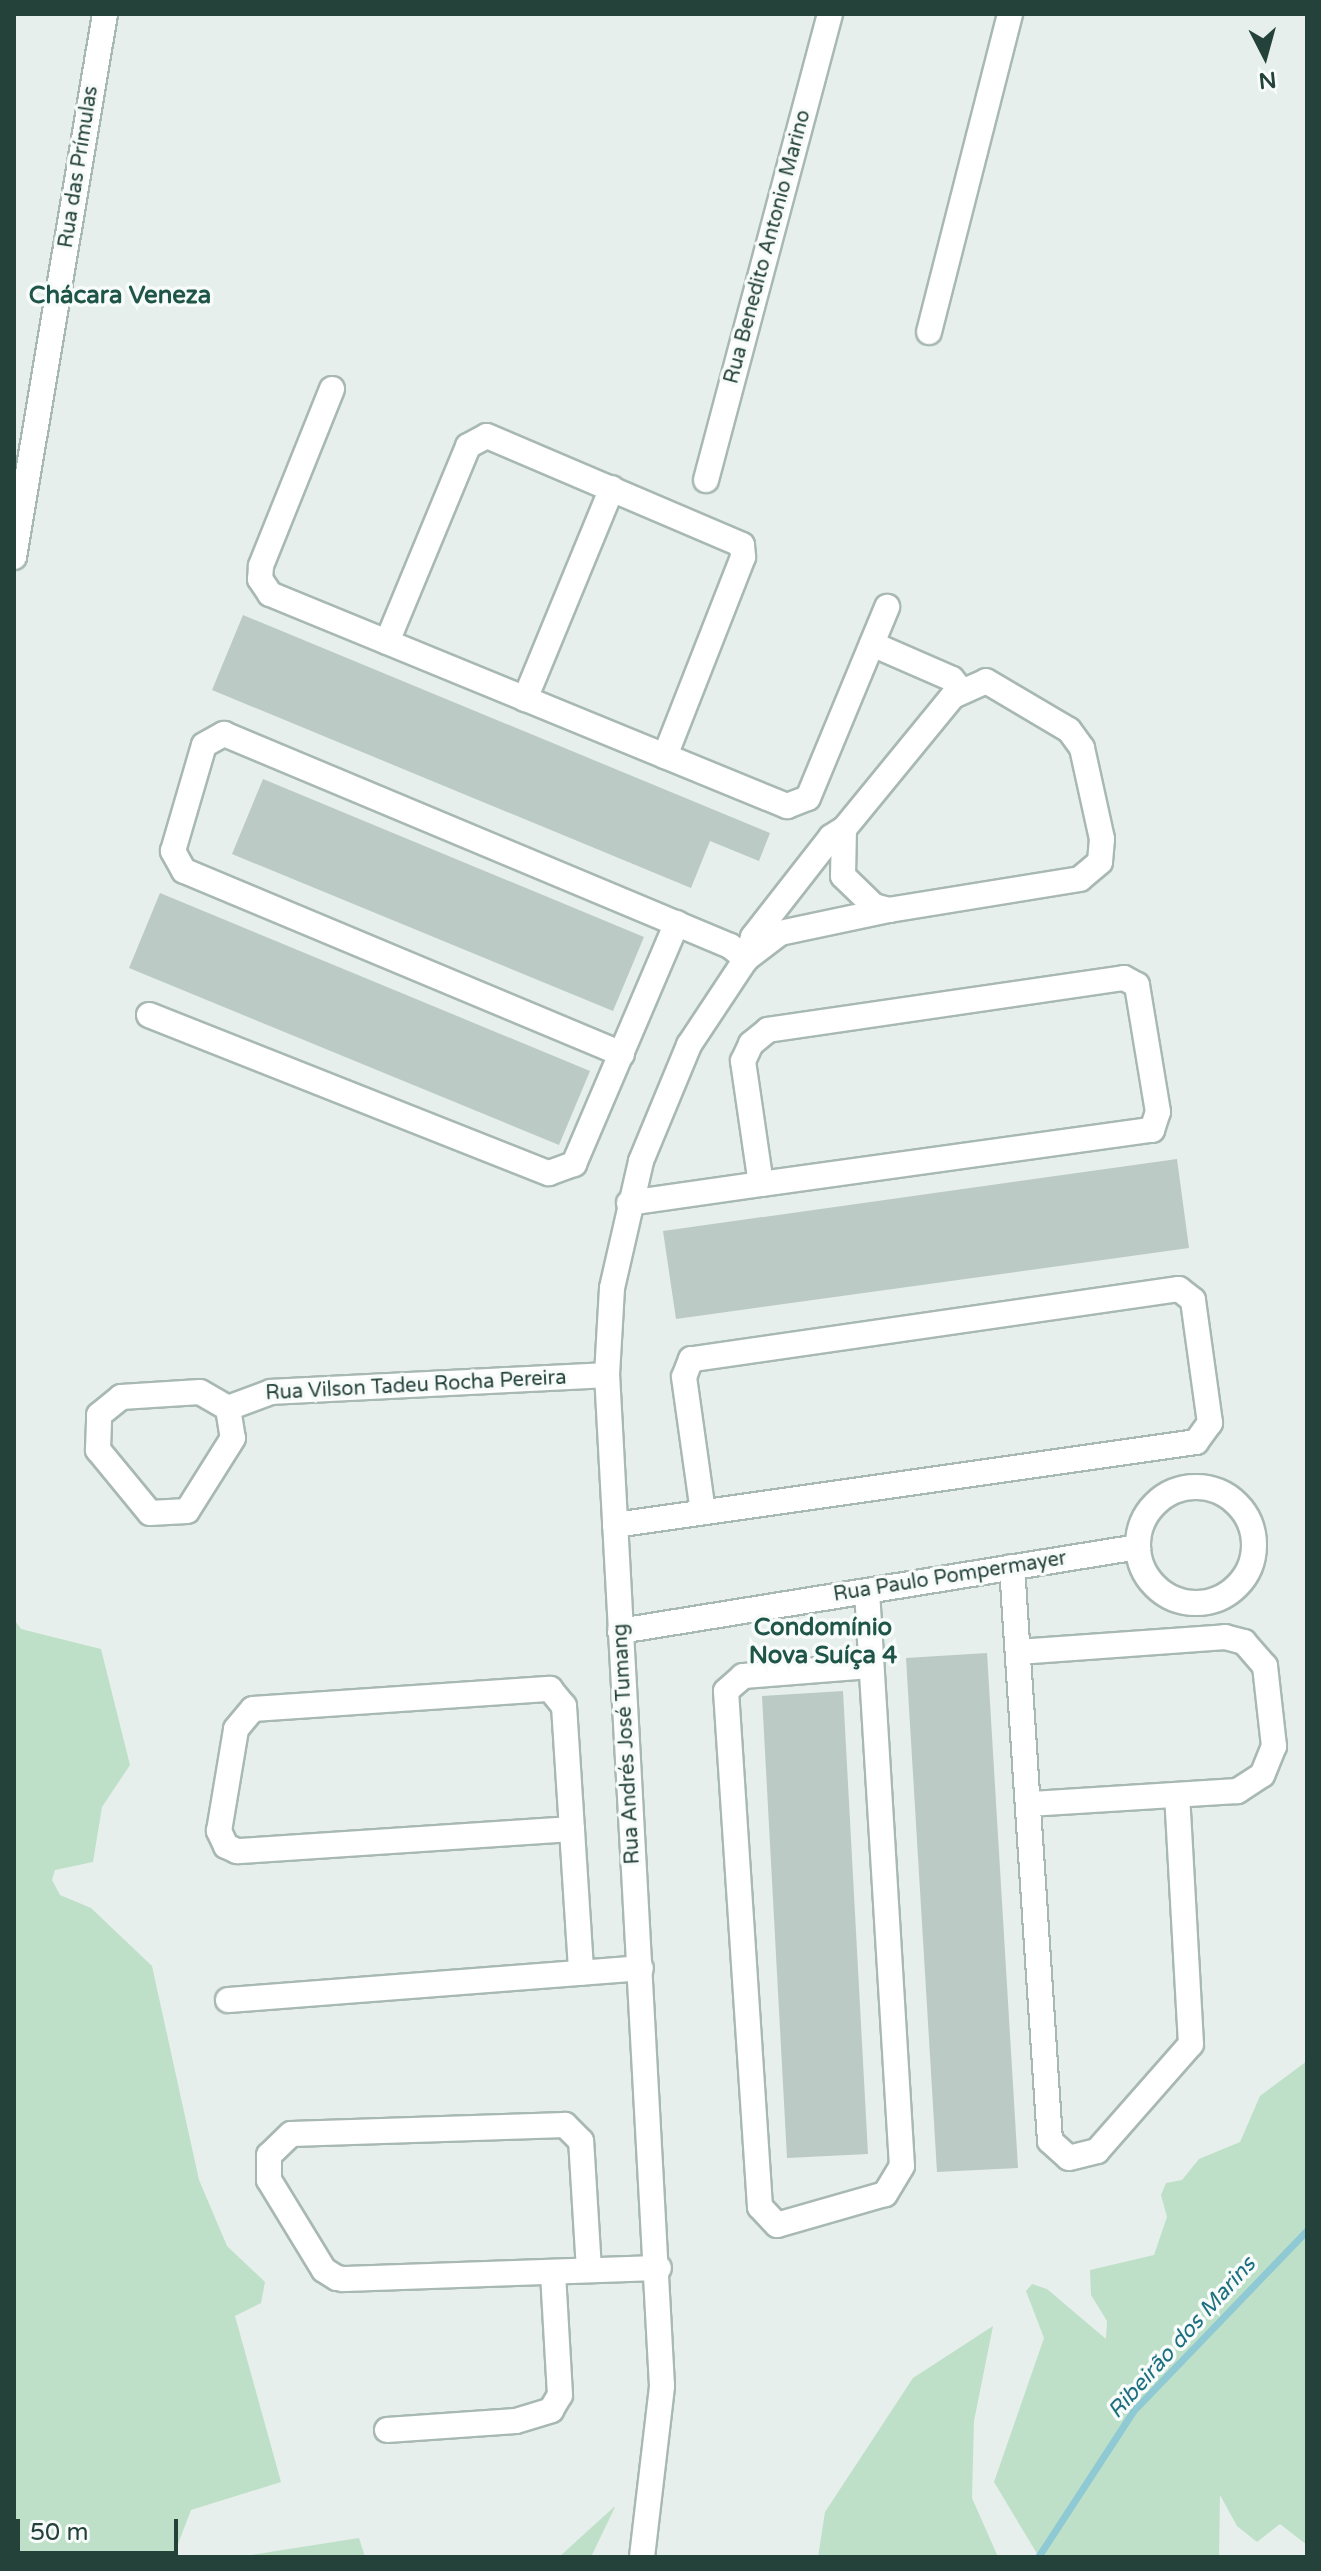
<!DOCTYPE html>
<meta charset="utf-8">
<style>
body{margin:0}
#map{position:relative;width:1321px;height:2571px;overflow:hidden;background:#e6efeb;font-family:"Varela Round",sans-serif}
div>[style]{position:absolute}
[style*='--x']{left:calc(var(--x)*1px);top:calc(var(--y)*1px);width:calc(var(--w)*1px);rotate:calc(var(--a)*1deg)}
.green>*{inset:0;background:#bfe0c8}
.stream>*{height:7px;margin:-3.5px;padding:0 3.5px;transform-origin:3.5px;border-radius:3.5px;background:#8ec9d4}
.building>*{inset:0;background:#bbcac4}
.roads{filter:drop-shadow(2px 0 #a8b8b2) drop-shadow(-2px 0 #a8b8b2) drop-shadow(0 2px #a8b8b2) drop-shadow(0 -2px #a8b8b2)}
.minor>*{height:24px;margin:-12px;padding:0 12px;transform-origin:12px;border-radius:12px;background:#fff}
.minor>.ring{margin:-12px;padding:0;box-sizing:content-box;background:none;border:24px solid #fff;border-radius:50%}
span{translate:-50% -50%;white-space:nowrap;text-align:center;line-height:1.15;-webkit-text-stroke:7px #f7fbf9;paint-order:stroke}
.street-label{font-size:20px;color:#24423a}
.water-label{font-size:22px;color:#1c6f80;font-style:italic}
.quarter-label{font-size:24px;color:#1f5548;font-weight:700}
.frame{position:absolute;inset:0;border:16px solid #24423a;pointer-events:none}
.north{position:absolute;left:1225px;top:16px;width:80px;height:80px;-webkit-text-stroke:6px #f7fbf9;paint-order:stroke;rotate:174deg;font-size:22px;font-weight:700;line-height:32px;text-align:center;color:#24423a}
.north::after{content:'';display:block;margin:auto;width:28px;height:36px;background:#24423a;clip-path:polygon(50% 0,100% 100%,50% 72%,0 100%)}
.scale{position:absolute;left:16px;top:2519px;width:162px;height:36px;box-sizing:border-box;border:4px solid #24423a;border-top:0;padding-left:10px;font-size:24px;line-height:28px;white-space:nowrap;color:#24423a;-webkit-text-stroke:6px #f7fbf9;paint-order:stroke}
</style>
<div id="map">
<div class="green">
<i style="clip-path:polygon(14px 1619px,21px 1629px,101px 1649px,130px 1765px,102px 1807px,93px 1862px,55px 1870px,52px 1880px,60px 1895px,91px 1908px,152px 1966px,199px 2180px,227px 2246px,265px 2282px,261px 2303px,235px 2316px,281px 2482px,191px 2510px,173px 2557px,14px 2557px)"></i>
<i style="clip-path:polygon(1307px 2061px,1307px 2545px,1280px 2524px,1257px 2542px,1237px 2526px,1220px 2495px,1219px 2557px,1039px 2557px,994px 2482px,1044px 2338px,1026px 2291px,1032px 2284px,1047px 2289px,1106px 2339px,1107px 2321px,1091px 2295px,1090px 2270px,1154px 2255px,1167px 2217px,1161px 2195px,1166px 2183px,1182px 2180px,1199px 2159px,1240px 2142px,1260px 2096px)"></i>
<i style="clip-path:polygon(993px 2326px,974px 2421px,972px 2498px,998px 2557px,818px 2557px,825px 2512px,913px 2378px)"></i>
<i style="clip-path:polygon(615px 2507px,591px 2557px,559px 2557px,614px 2507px)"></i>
<i style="clip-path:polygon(359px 2538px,365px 2557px,238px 2557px)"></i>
</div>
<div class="stream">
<i style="--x:1038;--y:2557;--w:174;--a:-56.9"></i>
<i style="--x:1133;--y:2411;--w:251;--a:-46.1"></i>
</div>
<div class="building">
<i style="clip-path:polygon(243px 615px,770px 833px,759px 861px,710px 841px,691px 888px,212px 690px)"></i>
<i style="clip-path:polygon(263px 779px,644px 937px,613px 1011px,232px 854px)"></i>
<i style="clip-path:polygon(160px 893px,590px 1071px,559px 1145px,129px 968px)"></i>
<i style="clip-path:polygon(1177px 1159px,1189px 1248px,676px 1319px,663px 1231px)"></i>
<i style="clip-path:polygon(987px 1653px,1018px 2168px,937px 2172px,906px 1658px)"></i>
<i style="clip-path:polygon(843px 1691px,868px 2154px,787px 2158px,762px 1696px)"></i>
</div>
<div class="roads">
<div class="minor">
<i style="--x:929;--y:332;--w:328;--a:-75.7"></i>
<i style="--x:332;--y:389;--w:191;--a:111.9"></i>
<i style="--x:261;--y:566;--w:13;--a:94"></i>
<i style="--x:260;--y:579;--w:18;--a:56"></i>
<i style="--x:270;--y:594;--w:559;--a:22.3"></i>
<i style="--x:787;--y:806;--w:22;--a:-21"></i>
<i style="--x:808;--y:798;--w:207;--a:-67.5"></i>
<i style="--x:706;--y:480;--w:482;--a:-75.1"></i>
<i style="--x:14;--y:557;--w:551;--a:-80.49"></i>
<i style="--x:387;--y:642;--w:212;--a:-67.5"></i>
<i style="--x:468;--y:446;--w:21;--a:-28"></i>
<i style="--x:487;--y:436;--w:277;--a:23.1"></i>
<i style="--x:742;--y:545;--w:12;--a:85"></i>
<i style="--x:743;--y:557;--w:214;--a:111.4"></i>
<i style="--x:872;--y:644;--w:87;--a:23.6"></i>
<i style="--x:952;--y:679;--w:13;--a:51"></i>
<i style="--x:986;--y:681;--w:96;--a:30.6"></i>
<i style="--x:1069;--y:730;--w:22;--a:54"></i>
<i style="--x:1082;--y:748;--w:93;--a:77.6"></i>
<i style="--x:1102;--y:839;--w:23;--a:95"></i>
<i style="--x:1100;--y:862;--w:26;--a:140"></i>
<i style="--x:1080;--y:879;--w:193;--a:170.8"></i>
<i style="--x:889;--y:910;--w:16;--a:-165"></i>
<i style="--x:874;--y:906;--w:43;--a:-135.9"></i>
<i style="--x:843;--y:876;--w:47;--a:-88.8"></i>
<i style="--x:844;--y:829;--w:172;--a:-50.7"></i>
<i style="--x:953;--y:696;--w:36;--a:-24"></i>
<i style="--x:525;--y:699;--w:228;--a:-67.6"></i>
<i style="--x:746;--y:959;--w:43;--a:-37.4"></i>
<i style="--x:780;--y:933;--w:111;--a:-11.9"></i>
<i style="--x:149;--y:1015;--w:430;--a:21.6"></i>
<i style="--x:549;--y:1173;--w:27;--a:-20"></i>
<i style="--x:574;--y:1164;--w:262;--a:-66.9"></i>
<i style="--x:622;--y:1054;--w:475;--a:-157.3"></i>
<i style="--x:184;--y:871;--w:23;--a:-119"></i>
<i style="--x:173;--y:851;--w:110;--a:-73.7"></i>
<i style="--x:204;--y:745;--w:23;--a:-29"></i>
<i style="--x:224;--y:734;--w:549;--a:22.73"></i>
<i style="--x:730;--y:946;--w:21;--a:39"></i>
<i style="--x:629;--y:1203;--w:133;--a:-8.2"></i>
<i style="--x:761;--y:1184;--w:395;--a:-7.9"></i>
<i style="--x:1152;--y:1130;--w:19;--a:-72"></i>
<i style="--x:1158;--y:1112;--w:129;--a:-99.4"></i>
<i style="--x:1137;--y:985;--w:15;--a:-152"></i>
<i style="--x:1124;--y:978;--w:360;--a:171.7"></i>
<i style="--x:768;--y:1030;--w:22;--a:141"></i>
<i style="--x:751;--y:1044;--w:19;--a:115"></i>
<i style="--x:743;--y:1061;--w:124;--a:81.7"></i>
<i style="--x:200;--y:1392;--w:32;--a:30"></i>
<i style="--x:228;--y:1408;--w:30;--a:81"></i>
<i style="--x:233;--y:1438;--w:86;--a:122.2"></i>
<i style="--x:187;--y:1511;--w:37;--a:177"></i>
<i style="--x:150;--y:1513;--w:82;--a:-129.5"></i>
<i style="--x:98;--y:1450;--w:35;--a:-88"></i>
<i style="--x:99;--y:1415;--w:28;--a:-39"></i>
<i style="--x:121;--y:1397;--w:79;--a:-3.6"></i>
<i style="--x:228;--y:1408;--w:46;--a:-20.4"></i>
<i style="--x:271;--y:1392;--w:336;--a:-2.9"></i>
<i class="ring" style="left:1138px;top:1487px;width:92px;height:92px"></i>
<i style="--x:615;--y:1525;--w:587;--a:-8.13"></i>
<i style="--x:1196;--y:1442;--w:24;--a:-54"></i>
<i style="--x:1210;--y:1423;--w:124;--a:-97.9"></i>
<i style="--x:1193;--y:1300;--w:18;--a:-142"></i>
<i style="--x:1179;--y:1289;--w:493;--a:171.8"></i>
<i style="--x:691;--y:1359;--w:19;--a:111"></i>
<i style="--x:684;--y:1377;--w:136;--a:82"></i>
<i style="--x:1012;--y:1567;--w:575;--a:86.21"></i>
<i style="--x:1050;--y:2141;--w:25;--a:42"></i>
<i style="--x:1069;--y:2158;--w:29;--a:-14"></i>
<i style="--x:1097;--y:2151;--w:142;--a:-48.7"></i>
<i style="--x:1191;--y:2044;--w:248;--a:-93.2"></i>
<i style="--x:867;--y:1591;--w:576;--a:86.52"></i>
<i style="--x:902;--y:2166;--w:33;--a:121"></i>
<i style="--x:885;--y:2194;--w:112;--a:164"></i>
<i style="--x:777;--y:2225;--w:25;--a:-133"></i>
<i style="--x:760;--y:2207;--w:517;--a:-93.77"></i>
<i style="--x:726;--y:1691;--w:23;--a:-41"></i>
<i style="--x:743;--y:1676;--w:128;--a:-4.5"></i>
<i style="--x:620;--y:1631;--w:525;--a:-9.21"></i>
<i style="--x:1018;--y:1652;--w:208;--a:-4.1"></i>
<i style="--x:1225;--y:1637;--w:20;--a:15"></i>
<i style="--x:1244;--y:1642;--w:32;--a:49"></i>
<i style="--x:1265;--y:1666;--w:81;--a:83.6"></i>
<i style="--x:1274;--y:1746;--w:31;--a:112"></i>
<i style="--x:1262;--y:1775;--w:30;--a:147"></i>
<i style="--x:1237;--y:1791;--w:209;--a:176.4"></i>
<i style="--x:572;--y:1829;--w:336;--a:176.2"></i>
<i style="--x:237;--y:1851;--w:12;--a:-156"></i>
<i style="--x:226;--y:1846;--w:17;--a:-115"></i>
<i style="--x:219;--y:1831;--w:103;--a:-80.5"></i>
<i style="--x:236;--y:1729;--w:26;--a:-50"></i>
<i style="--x:253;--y:1709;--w:298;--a:-3.9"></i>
<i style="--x:550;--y:1689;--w:22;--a:51"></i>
<i style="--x:564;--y:1706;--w:267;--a:86.3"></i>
<i style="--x:228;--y:2000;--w:414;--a:-4.4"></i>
<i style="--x:589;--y:2270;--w:129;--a:-93.5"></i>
<i style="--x:581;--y:2141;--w:23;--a:-135"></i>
<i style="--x:565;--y:2125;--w:274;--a:178.1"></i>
<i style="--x:291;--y:2134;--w:30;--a:136"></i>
<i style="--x:269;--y:2155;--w:25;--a:90"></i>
<i style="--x:269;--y:2180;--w:105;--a:58.6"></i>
<i style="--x:324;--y:2270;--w:15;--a:32"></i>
<i style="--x:337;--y:2278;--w:6;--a:9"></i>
<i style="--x:343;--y:2279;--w:316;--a:-2"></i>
<i style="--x:387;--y:2430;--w:129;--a:-4"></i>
<i style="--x:516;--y:2421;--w:37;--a:-17"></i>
<i style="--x:551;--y:2410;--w:17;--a:-59"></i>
<i style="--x:560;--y:2395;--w:123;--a:-93.3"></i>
<i style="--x:642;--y:2557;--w:172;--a:-83.3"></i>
<i style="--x:662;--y:2386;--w:1012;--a:-93.11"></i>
<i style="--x:607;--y:1375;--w:87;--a:-86.7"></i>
<i style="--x:612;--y:1288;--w:130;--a:-77.1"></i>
<i style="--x:641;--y:1161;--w:126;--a:-67.5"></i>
<i style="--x:689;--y:1045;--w:103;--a:-56.5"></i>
<i style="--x:746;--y:959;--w:23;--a:-72"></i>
<i style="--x:753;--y:937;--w:127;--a:-52"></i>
<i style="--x:831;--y:837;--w:15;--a:-32"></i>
</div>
</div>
<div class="street-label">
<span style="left:79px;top:167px;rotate:-81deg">Rua das Prímulas</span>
<span style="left:768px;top:247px;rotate:-75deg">Rua Benedito Antonio Marino</span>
<span style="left:416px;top:1386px;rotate:-3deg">Rua Vilson Tadeu Rocha Pereira</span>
<span style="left:950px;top:1577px;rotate:-9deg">Rua Paulo Pompermayer</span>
<span style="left:627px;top:1744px;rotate:-93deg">Rua Andrés José Tumang</span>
</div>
<div class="water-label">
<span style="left:1182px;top:2338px;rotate:-48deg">Ribeirão dos Marins</span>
</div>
<div class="quarter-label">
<span style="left:120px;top:296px">Chácara Veneza</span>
<span style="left:823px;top:1642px">Condomínio<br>Nova Suíça 4</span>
</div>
<div class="frame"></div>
<div class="north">N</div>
<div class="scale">50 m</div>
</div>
